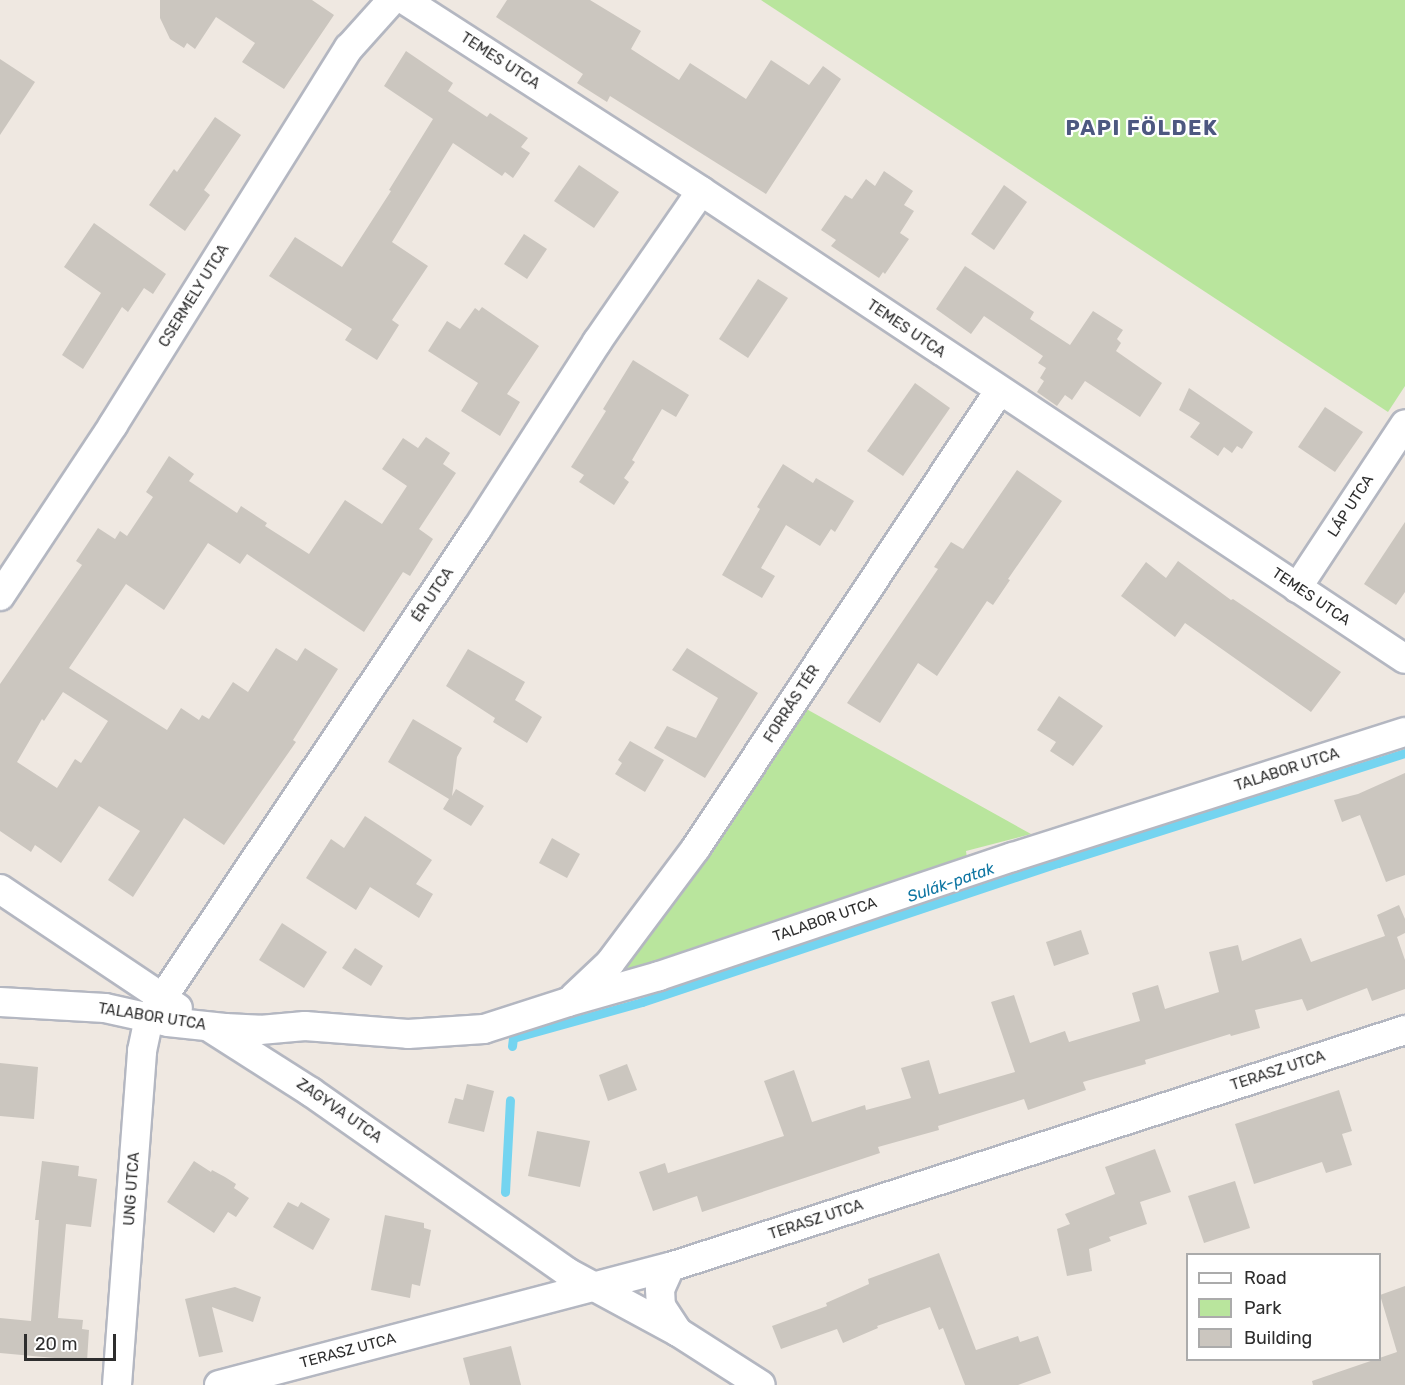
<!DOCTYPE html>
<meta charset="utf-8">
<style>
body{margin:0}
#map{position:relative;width:1405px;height:1385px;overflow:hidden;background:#efe8e1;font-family:Rubik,sans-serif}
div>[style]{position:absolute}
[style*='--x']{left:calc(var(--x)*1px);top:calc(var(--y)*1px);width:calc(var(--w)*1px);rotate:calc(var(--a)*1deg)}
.green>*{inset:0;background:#b9e59d}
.stream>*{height:9px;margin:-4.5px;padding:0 4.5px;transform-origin:4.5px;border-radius:4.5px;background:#74d4f0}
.building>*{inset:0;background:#cbc6bf}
.roads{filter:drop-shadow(2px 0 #b4b7c1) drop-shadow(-2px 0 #b4b7c1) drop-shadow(0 2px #b4b7c1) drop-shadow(0 -2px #b4b7c1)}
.street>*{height:28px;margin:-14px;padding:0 14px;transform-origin:14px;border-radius:14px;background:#fff}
span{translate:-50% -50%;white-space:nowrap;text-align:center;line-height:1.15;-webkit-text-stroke:4.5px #fff;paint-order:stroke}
.street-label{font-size:15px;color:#2e2e2e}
.water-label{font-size:16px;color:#0d75a2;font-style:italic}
.district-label{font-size:21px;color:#4d5880;font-weight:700;letter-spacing:1.5px}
.legend{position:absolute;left:1186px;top:1253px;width:195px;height:108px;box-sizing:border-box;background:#fff;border:2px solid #ababab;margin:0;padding:8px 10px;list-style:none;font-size:18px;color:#2e2e2e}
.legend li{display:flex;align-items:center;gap:12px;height:30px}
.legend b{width:30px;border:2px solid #ababab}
.scale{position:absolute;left:24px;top:1334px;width:92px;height:27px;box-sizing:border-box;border:3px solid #2e2e2e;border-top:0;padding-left:8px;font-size:18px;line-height:21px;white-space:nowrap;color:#2e2e2e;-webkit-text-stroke:4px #fff;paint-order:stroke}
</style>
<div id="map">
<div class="green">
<i style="clip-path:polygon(761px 0,1405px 0,1405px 386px,1388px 412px)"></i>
<i style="clip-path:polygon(801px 706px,1031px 834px,966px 851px,971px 886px,603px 983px)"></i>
</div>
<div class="stream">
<i style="--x:512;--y:1046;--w:8;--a:-83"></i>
<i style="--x:513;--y:1038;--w:134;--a:-15.6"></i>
<i style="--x:642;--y:1002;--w:439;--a:-18.5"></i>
<i style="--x:1058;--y:863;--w:364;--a:-17.6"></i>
<i style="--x:505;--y:1192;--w:92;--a:-86.9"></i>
</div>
<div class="building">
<i style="clip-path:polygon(160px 0,312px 0,334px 15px,284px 89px,242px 62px,255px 43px,216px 17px,195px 49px,187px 43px,184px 48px,170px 39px,160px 18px)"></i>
<i style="clip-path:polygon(507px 0,590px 0,641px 31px,631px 49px,679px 80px,690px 63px,746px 99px,771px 60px,809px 85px,823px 66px,841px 79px,766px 194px,610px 96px,607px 102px,577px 83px,583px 74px,496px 17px)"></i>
<i style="clip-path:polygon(406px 51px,453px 83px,448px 91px,487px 117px,490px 113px,528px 138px,521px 147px,530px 153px,513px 178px,505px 172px,502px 176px,453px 143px,392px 242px,428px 266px,392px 320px,399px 325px,377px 360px,345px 340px,352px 329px,269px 276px,295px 237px,342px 267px,391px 191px,389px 190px,433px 119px,384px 86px)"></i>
<i style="clip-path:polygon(0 59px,35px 82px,0 135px)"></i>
<i style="clip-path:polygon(215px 117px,241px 135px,204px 190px,210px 195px,185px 231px,149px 205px,174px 169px,177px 172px)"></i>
<i style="clip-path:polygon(579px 165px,619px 192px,594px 228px,554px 201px)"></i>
<i style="clip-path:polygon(884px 171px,913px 191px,904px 205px,914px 211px,900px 233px,909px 239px,885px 274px,883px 272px,879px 278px,831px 246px,836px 240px,821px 230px,845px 195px,852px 199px,866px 179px,875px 186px)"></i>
<i style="clip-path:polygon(1004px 185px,1027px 202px,994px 250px,971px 234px)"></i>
<i style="clip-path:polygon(94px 223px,166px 274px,153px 294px,144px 288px,128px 312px,122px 307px,83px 369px,62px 355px,101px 293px,64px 267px)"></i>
<i style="clip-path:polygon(524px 234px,547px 249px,527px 279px,504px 264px)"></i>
<i style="clip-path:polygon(965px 266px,1034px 312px,1030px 319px,1070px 345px,1093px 311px,1123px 330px,1117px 339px,1121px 343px,1116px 351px,1162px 383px,1140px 417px,1085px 381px,1072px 400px,1065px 395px,1057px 406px,1037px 392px,1044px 381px,1040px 378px,1046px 368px,1038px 363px,1043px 356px,984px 316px,971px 334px,936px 309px)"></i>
<i style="clip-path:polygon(758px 279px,788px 298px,748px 358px,719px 339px)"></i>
<i style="clip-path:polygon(482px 307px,539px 346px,507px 394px,520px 402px,500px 436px,461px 411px,478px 383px,428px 351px,447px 321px,460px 329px,475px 308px,479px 311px)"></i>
<i style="clip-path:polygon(633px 360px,689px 395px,676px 417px,662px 409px,632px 460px,635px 462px,624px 478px,629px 482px,614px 505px,579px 482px,584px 475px,571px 467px,606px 411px,603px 409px)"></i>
<i style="clip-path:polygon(915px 383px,950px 408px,903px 476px,867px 451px)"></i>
<i style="clip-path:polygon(1189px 388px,1253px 432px,1242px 449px,1237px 446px,1232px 453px,1224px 447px,1218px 456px,1190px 437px,1200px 423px,1179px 410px)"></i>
<i style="clip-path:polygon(1325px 407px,1363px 432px,1335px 472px,1298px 447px)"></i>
<i style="clip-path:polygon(evenodd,426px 437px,450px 453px,443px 464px,456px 473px,419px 529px,433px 539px,410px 576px,403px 572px,364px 632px,247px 554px,240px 564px,208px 543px,164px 610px,126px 584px,69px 668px,167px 730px,181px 708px,199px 720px,202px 715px,209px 719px,233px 682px,248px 692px,276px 648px,297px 661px,305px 648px,338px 669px,293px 740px,296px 742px,224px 845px,184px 818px,133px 897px,108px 880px,140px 831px,99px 806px,61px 863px,35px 845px,31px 852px,0 831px,0 684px,82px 565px,76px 561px,98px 528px,115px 539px,120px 531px,127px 536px,153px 497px,146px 492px,169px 456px,194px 474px,189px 481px,237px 513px,241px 506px,267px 523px,265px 526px,309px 554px,345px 500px,382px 524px,407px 486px,382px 469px,403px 438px,418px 448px,426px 437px,63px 692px,108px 721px,81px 763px,75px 759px,57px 788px,17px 762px,42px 719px,44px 721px,63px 692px)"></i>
<i style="clip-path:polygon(783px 464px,813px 483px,816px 478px,854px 501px,835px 532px,831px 529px,820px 546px,786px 525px,761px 568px,775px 576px,762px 598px,722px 575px,760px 509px,757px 507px)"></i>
<i style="clip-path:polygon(1017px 470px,1062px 501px,1008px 579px,1010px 580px,993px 605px,987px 601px,937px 676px,918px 663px,880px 723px,847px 703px,938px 569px,934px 567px,951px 542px,963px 549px)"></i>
<i style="clip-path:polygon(1405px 522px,1405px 592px,1396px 605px,1364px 584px)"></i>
<i style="clip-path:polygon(1178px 561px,1231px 600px,1233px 599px,1341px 672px,1311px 712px,1185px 623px,1175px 637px,1121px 596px,1146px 562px,1166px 578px)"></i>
<i style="clip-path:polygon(687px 648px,758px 693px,705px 778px,654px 748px,667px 726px,696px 738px,718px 698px,672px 670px)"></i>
<i style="clip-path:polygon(468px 649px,525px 682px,515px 700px,542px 717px,527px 743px,493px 722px,495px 718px,446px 686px)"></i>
<i style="clip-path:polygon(1059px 696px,1103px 726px,1073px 766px,1050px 751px,1056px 742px,1037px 730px)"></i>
<i style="clip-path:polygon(413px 719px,462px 748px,457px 757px,452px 796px,456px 789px,484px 806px,471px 826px,443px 809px,449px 799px,388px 762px)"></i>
<i style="clip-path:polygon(630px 741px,664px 760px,645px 792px,615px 774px,622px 763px,618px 760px)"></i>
<i style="clip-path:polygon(1405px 773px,1405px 875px,1386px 882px,1360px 815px,1342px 822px,1334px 800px,1358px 794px)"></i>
<i style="clip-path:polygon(365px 816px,432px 860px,416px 884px,433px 894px,419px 918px,370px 887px,356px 910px,306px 878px,331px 839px,344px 848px)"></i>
<i style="clip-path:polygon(552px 838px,580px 854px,567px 878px,539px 863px)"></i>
<i style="clip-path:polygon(1399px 905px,1405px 919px,1405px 933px,1397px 937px,1405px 960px,1405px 989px,1372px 1001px,1367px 988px,1307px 1011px,1302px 999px,1255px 1010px,1260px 1028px,1231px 1036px,1230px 1034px,1145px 1060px,1146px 1064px,1083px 1082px,1086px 1090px,1028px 1110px,1024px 1099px,938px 1126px,939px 1130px,878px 1147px,880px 1153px,702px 1212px,697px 1196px,653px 1211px,639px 1172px,665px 1163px,668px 1173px,784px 1136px,764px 1081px,794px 1070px,812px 1122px,865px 1105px,866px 1110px,911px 1098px,901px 1068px,929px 1060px,939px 1094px,1015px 1072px,991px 1002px,1014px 995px,1030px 1043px,1065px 1031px,1069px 1042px,1140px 1021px,1132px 993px,1158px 985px,1165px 1009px,1219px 992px,1209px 952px,1238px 945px,1242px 961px,1301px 938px,1311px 962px,1385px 936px,1377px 915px)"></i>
<i style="clip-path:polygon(282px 923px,327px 952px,304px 988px,259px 960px)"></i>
<i style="clip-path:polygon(1081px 930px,1089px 954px,1054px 966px,1046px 942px)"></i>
<i style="clip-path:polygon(355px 948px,383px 966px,371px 986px,342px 968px)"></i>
<i style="clip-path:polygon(0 1063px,38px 1067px,34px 1119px,0 1116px)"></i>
<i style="clip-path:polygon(627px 1064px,637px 1090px,608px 1101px,599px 1075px)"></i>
<i style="clip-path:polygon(467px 1084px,494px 1091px,484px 1132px,448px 1123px,455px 1098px,463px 1100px)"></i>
<i style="clip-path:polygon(1339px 1090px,1352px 1131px,1342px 1134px,1352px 1165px,1326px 1173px,1322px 1162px,1254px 1184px,1235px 1124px)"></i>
<i style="clip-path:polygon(537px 1131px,590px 1141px,580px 1187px,528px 1176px)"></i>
<i style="clip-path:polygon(1155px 1149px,1171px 1192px,1140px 1202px,1147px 1224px,1109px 1237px,1111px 1241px,1089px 1249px,1092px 1271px,1067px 1276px,1057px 1229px,1070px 1224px,1065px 1214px,1115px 1194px,1105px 1167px)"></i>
<i style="clip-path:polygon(42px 1161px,79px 1166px,78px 1176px,97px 1179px,91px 1227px,66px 1224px,58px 1318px,83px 1320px,82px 1329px,89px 1330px,87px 1361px,0 1353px,0 1318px,31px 1321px,39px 1220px,35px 1220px)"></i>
<i style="clip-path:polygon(194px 1161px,211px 1172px,212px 1170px,225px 1177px,236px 1184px,234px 1188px,249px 1198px,236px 1217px,228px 1212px,214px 1233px,167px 1202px)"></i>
<i style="clip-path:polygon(1235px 1181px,1250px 1228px,1204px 1243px,1188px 1196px)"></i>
<i style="clip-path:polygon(288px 1202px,298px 1207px,301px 1202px,330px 1219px,313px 1250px,273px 1227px)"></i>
<i style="clip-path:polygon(385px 1215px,424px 1223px,424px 1228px,431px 1230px,420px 1286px,412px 1284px,410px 1298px,371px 1290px)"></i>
<i style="clip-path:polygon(939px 1253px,976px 1350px,1018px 1336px,1020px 1342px,1038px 1336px,1051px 1373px,1018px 1385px,965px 1385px,943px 1328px,939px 1330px,930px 1307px,877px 1326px,878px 1328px,843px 1343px,837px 1329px,781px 1349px,772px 1326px,827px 1306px,826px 1303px,869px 1284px,868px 1279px)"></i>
<i style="clip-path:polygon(1405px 1286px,1405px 1385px,1313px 1385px,1312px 1381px,1397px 1352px,1380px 1295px)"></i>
<i style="clip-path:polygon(235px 1287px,261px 1297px,253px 1322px,212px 1307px,223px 1352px,199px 1357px,185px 1299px)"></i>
<i style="clip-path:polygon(511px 1346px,521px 1385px,470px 1385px,463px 1358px)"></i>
</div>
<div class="roads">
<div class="street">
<i style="--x:405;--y:0;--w:352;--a:32.8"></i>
<i style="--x:701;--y:191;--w:845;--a:33.61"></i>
<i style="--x:1297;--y:588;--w:196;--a:-56.6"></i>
<i style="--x:0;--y:596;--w:205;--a:-56.5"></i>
<i style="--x:113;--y:425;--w:445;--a:-58"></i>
<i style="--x:349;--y:48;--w:64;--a:-48.1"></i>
<i style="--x:0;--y:889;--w:214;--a:33.8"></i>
<i style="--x:574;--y:997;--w:50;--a:-43.4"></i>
<i style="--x:610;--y:963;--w:144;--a:-53.2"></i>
<i style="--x:696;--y:848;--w:548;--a:-56.45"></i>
<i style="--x:0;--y:1002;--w:105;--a:3.3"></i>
<i style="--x:105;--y:1008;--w:65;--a:12.5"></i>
<i style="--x:168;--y:1022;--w:57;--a:6"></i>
<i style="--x:225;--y:1028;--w:35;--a:3"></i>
<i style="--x:260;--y:1030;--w:45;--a:-5.1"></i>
<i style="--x:305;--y:1026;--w:103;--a:4.4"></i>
<i style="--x:408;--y:1034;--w:76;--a:-3.8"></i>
<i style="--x:484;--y:1029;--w:88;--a:-17.8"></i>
<i style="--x:568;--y:1002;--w:95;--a:-15.9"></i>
<i style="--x:659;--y:976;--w:373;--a:-18.6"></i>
<i style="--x:1013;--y:857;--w:411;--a:-17.7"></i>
<i style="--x:212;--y:1029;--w:117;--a:32.5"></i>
<i style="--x:311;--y:1092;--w:313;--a:35.1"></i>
<i style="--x:567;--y:1272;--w:126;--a:28.4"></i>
<i style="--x:678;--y:1332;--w:98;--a:32.6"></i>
<i style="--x:670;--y:1267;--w:24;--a:114"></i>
<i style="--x:660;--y:1289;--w:17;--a:87"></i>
<i style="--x:661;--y:1306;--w:31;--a:57"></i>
<i style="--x:117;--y:1385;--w:335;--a:-85.7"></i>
<i style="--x:142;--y:1051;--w:34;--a:-78"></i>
<i style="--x:149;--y:1018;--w:589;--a:-56.15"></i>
<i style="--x:477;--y:529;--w:222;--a:-57.3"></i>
<i style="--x:597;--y:342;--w:183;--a:-55.4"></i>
<i style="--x:219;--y:1385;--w:466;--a:-14.7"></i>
<i style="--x:670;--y:1267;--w:772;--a:-17.87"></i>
</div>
</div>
<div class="street-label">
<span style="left:500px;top:61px;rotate:33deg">TEMES UTCA</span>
<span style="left:194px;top:296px;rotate:-58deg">CSERMELY UTCA</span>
<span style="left:906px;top:329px;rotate:34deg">TEMES UTCA</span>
<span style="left:1351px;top:506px;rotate:-57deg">LÁP UTCA</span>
<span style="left:433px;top:595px;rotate:-56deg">ÉR UTCA</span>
<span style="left:1311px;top:597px;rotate:34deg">TEMES UTCA</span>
<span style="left:792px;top:704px;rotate:-57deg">FORRÁS TÉR</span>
<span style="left:1287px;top:770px;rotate:-18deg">TALABOR UTCA</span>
<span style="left:825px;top:920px;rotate:-19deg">TALABOR UTCA</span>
<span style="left:152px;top:1017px;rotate:9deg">TALABOR UTCA</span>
<span style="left:1278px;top:1071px;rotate:-18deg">TERASZ UTCA</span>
<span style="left:339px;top:1111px;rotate:35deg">ZAGYVA UTCA</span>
<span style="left:132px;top:1189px;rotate:-86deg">UNG UTCA</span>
<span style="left:816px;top:1220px;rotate:-18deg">TERASZ UTCA</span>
<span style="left:348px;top:1351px;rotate:-15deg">TERASZ UTCA</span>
</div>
<div class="water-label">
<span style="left:951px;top:883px;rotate:-19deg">Sulák-patak</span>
</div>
<div class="district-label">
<span style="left:1142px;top:128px">PAPI FÖLDEK</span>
</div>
<ul class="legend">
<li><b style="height:8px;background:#fff"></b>Road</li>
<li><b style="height:16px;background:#b9e59d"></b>Park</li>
<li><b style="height:16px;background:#cbc6bf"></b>Building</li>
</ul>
<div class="scale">20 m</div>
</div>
